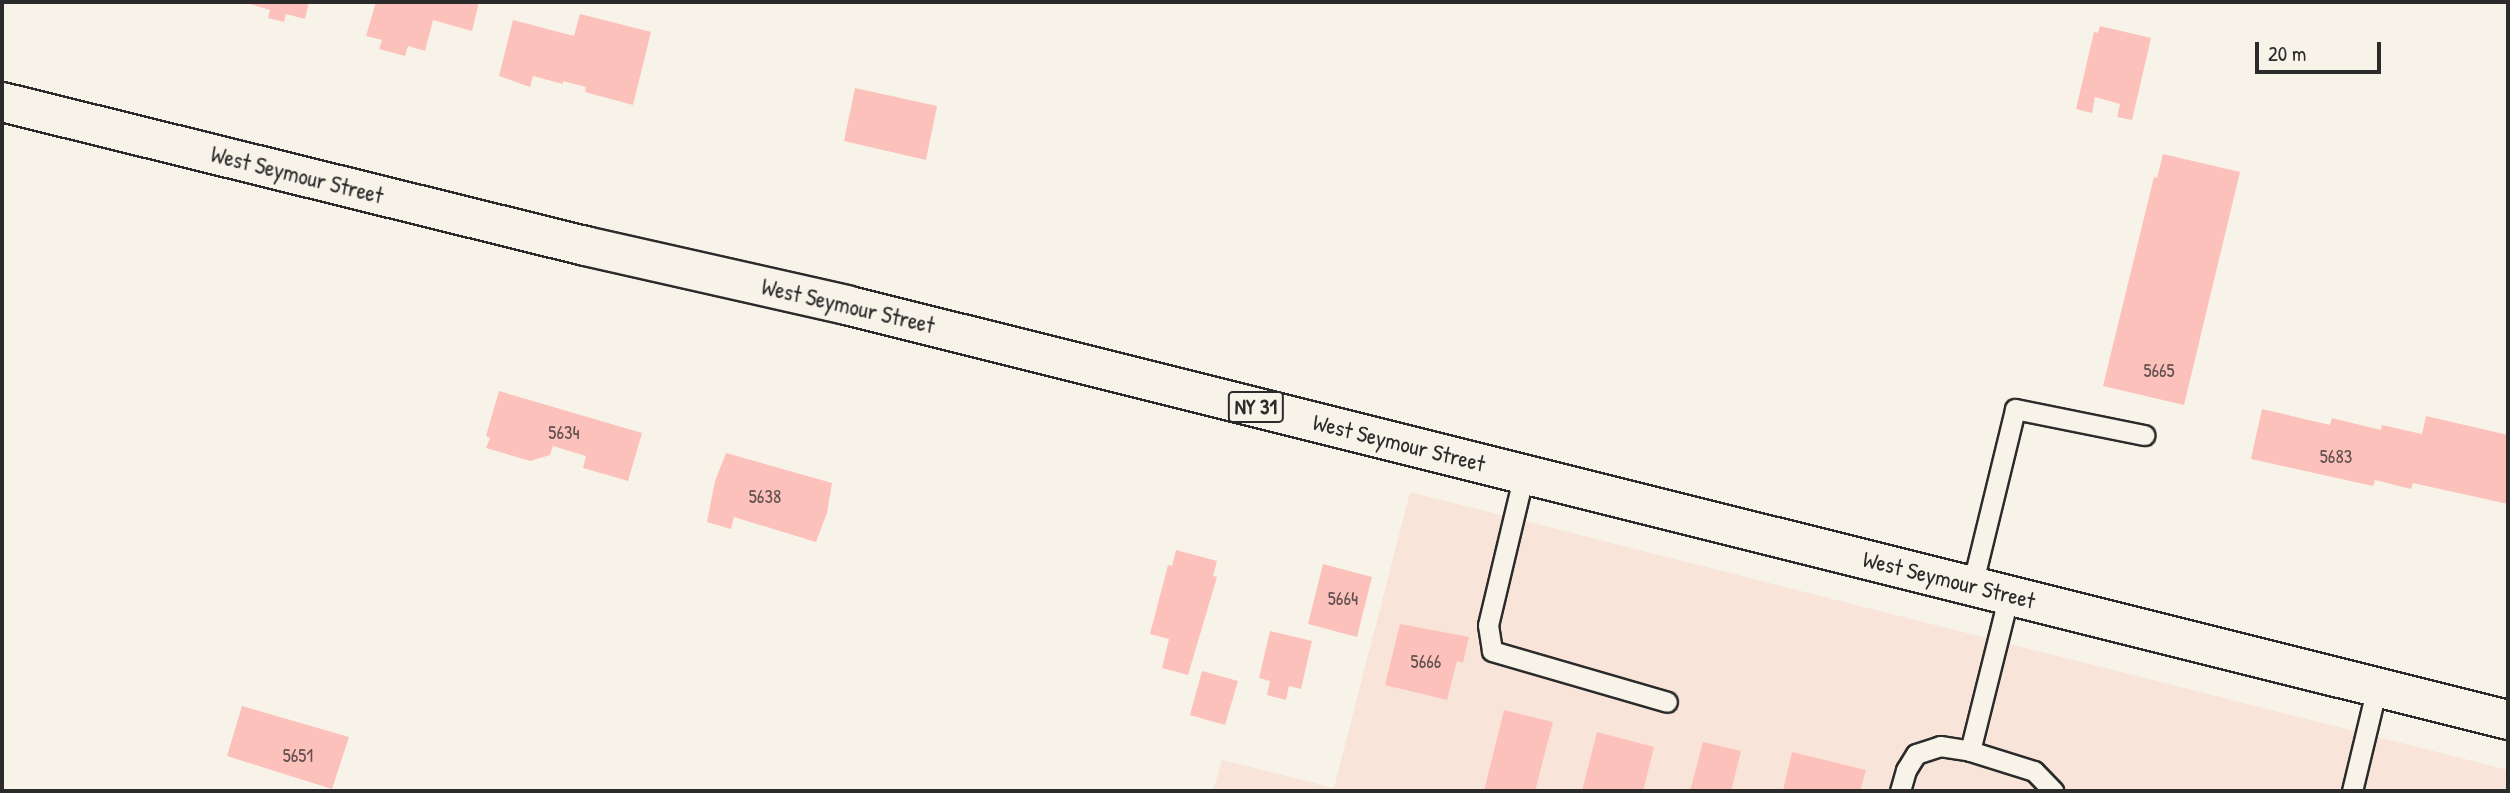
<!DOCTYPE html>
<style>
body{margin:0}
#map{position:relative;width:2510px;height:793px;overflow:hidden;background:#f7f3e8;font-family:"Patrick Hand",sans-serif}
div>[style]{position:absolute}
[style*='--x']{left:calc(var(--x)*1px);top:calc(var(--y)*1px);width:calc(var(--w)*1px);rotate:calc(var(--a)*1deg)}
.built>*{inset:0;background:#f9e4da}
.building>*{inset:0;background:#fdc1bb}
.roads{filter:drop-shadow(2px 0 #2b2b2b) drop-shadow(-2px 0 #2b2b2b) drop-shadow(0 2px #2b2b2b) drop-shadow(0 -2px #2b2b2b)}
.lane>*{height:19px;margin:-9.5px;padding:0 9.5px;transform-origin:9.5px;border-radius:9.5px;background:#f7f3e8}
.highway>*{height:38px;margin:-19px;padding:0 19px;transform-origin:19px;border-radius:19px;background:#f7f3e8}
span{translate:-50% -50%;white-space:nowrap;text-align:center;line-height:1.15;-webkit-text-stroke:6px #f7f3e8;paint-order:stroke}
.number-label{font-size:19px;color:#60504f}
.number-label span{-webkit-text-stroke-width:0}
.shield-label span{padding:2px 5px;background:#f7f3e8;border:2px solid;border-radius:5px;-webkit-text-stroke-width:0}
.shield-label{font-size:21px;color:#2b2b2b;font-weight:700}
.street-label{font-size:23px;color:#2b2b2b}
.frame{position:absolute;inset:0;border:4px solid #2b2b2b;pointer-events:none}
.scale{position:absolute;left:2255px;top:42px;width:126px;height:32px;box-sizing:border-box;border:4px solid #2b2b2b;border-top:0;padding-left:9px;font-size:21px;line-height:24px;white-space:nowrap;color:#2b2b2b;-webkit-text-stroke:5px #f7f3e8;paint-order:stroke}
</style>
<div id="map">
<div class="built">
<i style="clip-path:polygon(1410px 492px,2508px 770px,2508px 791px,1213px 791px,1222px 760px,1334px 788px)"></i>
</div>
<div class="building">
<i style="clip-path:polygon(243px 2px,309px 2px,305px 19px,286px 14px,284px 22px,268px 18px,270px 10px)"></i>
<i style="clip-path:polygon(376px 2px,479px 2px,472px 31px,433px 20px,425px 51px,408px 46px,405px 56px,379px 49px,382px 40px,366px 36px)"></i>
<i style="clip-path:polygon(580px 14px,651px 32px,633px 105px,585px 92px,586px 87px,563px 81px,563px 84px,533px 76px,530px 87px,499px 76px,513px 20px,574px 36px)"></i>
<i style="clip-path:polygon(2100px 26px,2151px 38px,2132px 120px,2117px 117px,2120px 104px,2095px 97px,2092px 113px,2076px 109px,2094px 32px,2098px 33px)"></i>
<i style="clip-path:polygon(855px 88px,937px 106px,926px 160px,844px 141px)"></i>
<i style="clip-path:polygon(2163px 154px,2240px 172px,2184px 405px,2103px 386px,2154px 177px,2157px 178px)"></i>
<i style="clip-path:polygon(499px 391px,642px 433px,628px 481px,583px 468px,586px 456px,553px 446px,550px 455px,530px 461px,486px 448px,490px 438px,486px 436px)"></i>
<i style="clip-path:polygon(2262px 409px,2330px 425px,2332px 418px,2381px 430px,2382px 425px,2422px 434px,2426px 416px,2508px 435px,2508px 504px,2413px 483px,2411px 489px,2375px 480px,2373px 486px,2251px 459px)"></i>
<i style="clip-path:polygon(726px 453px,832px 483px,827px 513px,816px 542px,734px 517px,731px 529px,707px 522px,715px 481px)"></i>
<i style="clip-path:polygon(1176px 550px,1217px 561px,1213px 576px,1217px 577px,1188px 675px,1162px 668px,1169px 639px,1150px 634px,1168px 565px,1172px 566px)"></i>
<i style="clip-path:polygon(1323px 564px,1372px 577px,1357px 637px,1308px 624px)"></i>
<i style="clip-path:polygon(1400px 624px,1469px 637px,1463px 663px,1457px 661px,1447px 700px,1385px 685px)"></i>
<i style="clip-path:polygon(1270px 631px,1312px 641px,1301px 689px,1289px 686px,1286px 700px,1267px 695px,1270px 681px,1259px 678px)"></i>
<i style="clip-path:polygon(1202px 671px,1238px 681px,1225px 725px,1190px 715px)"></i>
<i style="clip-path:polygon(242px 706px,349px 737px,332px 789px,227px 756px)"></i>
<i style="clip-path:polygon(1504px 710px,1553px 722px,1535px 791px,1484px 791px)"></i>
<i style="clip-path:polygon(1597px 732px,1654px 747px,1643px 791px,1582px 791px)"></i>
<i style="clip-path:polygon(1703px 742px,1741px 751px,1731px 791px,1690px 791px)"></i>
<i style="clip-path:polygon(1792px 752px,1866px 770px,1860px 791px,1783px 791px)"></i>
</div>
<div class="roads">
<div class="lane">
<i style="--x:1524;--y:474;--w:155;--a:103.4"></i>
<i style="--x:1488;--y:625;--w:26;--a:81"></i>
<i style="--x:1492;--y:651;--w:182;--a:16.2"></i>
<i style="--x:1972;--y:586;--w:182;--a:-76.3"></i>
<i style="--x:2015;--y:409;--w:132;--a:11.4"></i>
<i style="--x:1970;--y:751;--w:161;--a:-76"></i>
<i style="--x:1900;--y:791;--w:22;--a:-74"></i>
<i style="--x:1906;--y:770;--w:19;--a:-58"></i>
<i style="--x:1916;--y:754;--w:25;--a:-18"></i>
<i style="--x:1940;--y:746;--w:30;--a:9"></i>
<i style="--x:1970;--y:751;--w:67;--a:17.4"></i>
<i style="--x:2034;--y:771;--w:28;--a:46"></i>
<i style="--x:2352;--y:791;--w:107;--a:-76.5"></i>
</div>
<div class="highway">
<i style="--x:2;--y:102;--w:601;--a:13.87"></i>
<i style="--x:585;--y:246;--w:268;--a:12.7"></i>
<i style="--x:846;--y:305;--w:1713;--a:14.02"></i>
</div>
</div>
<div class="number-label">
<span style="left:2159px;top:371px">5665</span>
<span style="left:564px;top:433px">5634</span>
<span style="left:2336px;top:457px">5683</span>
<span style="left:765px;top:497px">5638</span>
<span style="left:1343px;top:599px">5664</span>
<span style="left:1426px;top:662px">5666</span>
<span style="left:298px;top:756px">5651</span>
</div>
<div class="shield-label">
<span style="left:1256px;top:407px">NY 31</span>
</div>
<div class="street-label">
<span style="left:297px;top:175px;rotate:14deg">West Seymour Street</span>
<span style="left:848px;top:306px;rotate:13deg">West Seymour Street</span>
<span style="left:1399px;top:443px;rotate:14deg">West Seymour Street</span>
<span style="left:1949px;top:580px;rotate:14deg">West Seymour Street</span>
</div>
<div class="frame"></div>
<div class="scale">20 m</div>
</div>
